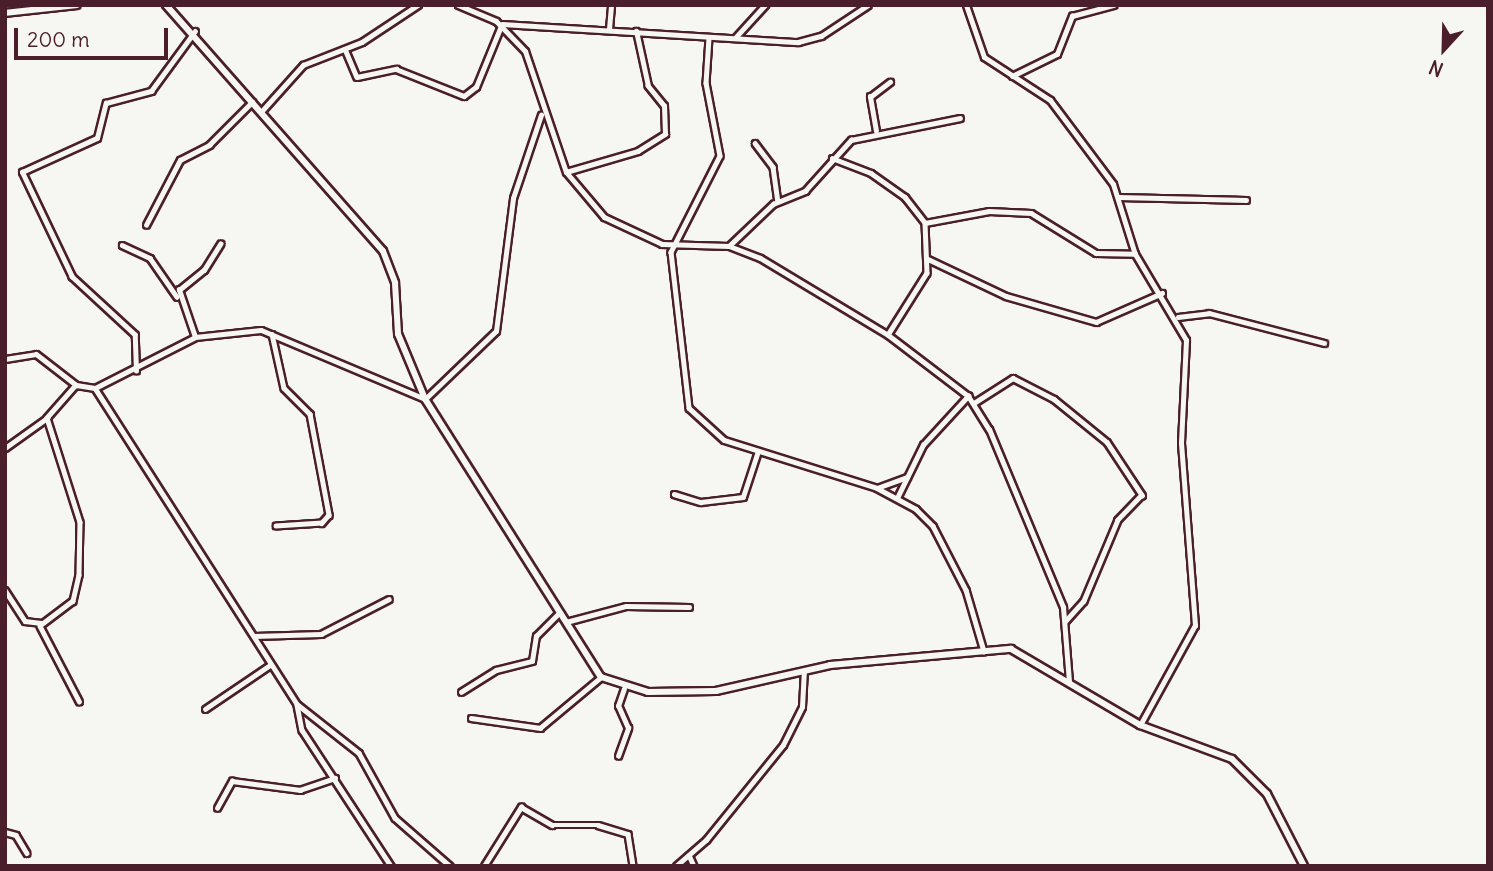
<!DOCTYPE html>
<style>
body{margin:0}
#map{position:relative;width:1493px;height:871px;overflow:hidden;background:#f6f6f2;font-family:Delius,sans-serif}
div>[style]{position:absolute}
[style*='--x']{left:calc(var(--x)*1px);top:calc(var(--y)*1px);width:calc(var(--w)*1px);rotate:calc(var(--a)*1deg)}
.roads{filter:drop-shadow(2px 0 #4a1f2b) drop-shadow(-2px 0 #4a1f2b) drop-shadow(0 2px #4a1f2b) drop-shadow(0 -2px #4a1f2b)}
.minor>*{height:4.5px;margin:-2.25px;padding:0 2.25px;transform-origin:2.25px;border-radius:2.25px;background:#f6f6f2}
.tertiary>*{height:5px;margin:-2.5px;padding:0 2.5px;transform-origin:2.5px;border-radius:2.5px;background:#f6f6f2}
.secondary>*{height:6px;margin:-3px;padding:0 3px;transform-origin:3px;border-radius:3px;background:#f6f6f2}
span{translate:-50% -50%;white-space:nowrap;text-align:center;line-height:1.15;-webkit-text-stroke:5px #f6f6f2;paint-order:stroke}
.frame{position:absolute;inset:0;border:7px solid #4a1f2b;pointer-events:none}
.north{position:absolute;left:1409px;top:14px;width:70px;height:70px;-webkit-text-stroke:5px #f6f6f2;paint-order:stroke;rotate:202deg;font-size:19px;font-weight:700;line-height:28px;text-align:center;color:#4a1f2b}
.north::after{content:'';display:block;margin:auto;width:24px;height:32px;background:#4a1f2b;clip-path:polygon(50% 0,100% 100%,50% 72%,0 100%)}
.scale{position:absolute;left:14px;top:28px;width:154px;height:32px;box-sizing:border-box;border:4px solid #4a1f2b;border-top:0;padding-left:9px;font-size:21px;line-height:24px;white-space:nowrap;color:#4a1f2b;-webkit-text-stroke:5px #f6f6f2;paint-order:stroke}
</style>
<div id="map">
<div class="roads">
<div class="minor">
<i style="--x:609;--y:29;--w:24;--a:-85"></i>
<i style="--x:709;--y:38;--w:45;--a:93.8"></i>
<i style="--x:706;--y:83;--w:74;--a:79.1"></i>
<i style="--x:720;--y:156;--w:108;--a:117"></i>
<i style="--x:671;--y:252;--w:157;--a:83.4"></i>
<i style="--x:689;--y:408;--w:47;--a:42.4"></i>
<i style="--x:724;--y:440;--w:160;--a:17.4"></i>
<i style="--x:877;--y:488;--w:44;--a:28.3"></i>
<i style="--x:916;--y:509;--w:24;--a:45"></i>
<i style="--x:933;--y:526;--w:72;--a:62.7"></i>
<i style="--x:966;--y:590;--w:64;--a:73.6"></i>
<i style="--x:735;--y:38;--w:45;--a:-47.7"></i>
<i style="--x:345;--y:49;--w:30;--a:67"></i>
<i style="--x:357;--y:77;--w:40;--a:-12"></i>
<i style="--x:396;--y:69;--w:73;--a:21.7"></i>
<i style="--x:464;--y:96;--w:15;--a:-37"></i>
<i style="--x:476;--y:87;--w:66;--a:-67.7"></i>
<i style="--x:1012;--y:76;--w:50;--a:-26.1"></i>
<i style="--x:1057;--y:54;--w:41;--a:-68.5"></i>
<i style="--x:1072;--y:16;--w:43;--a:-14.7"></i>
<i style="--x:261;--y:112;--w:63;--a:-48.2"></i>
<i style="--x:303;--y:65;--w:63;--a:-21.3"></i>
<i style="--x:362;--y:42;--w:67;--a:-33.5"></i>
<i style="--x:876;--y:131;--w:35;--a:-100"></i>
<i style="--x:870;--y:97;--w:25;--a:-37"></i>
<i style="--x:755;--y:143;--w:30;--a:53"></i>
<i style="--x:773;--y:167;--w:35;--a:82"></i>
<i style="--x:832;--y:158;--w:42;--a:21"></i>
<i style="--x:871;--y:173;--w:42;--a:35.2"></i>
<i style="--x:905;--y:197;--w:33;--a:52"></i>
<i style="--x:925;--y:223;--w:50;--a:87.7"></i>
<i style="--x:927;--y:273;--w:73;--a:122.2"></i>
<i style="--x:566;--y:172;--w:75;--a:-16.3"></i>
<i style="--x:638;--y:151;--w:32;--a:-32"></i>
<i style="--x:665;--y:134;--w:28;--a:-92"></i>
<i style="--x:664;--y:106;--w:26;--a:-129"></i>
<i style="--x:648;--y:86;--w:56;--a:-102.3"></i>
<i style="--x:1118;--y:197;--w:128;--a:1.3"></i>
<i style="--x:925;--y:223;--w:65;--a:-10.6"></i>
<i style="--x:989;--y:211;--w:42;--a:2.7"></i>
<i style="--x:1031;--y:213;--w:76;--a:31.6"></i>
<i style="--x:1096;--y:253;--w:39;--a:1"></i>
<i style="--x:146;--y:225;--w:73;--a:-62.4"></i>
<i style="--x:180;--y:160;--w:33;--a:-27"></i>
<i style="--x:209;--y:145;--w:61;--a:-45"></i>
<i style="--x:122;--y:245;--w:31;--a:25"></i>
<i style="--x:150;--y:258;--w:47;--a:55.3"></i>
<i style="--x:729;--y:246;--w:61;--a:-43.7"></i>
<i style="--x:773;--y:204;--w:35;--a:-22"></i>
<i style="--x:805;--y:191;--w:69;--a:-48"></i>
<i style="--x:851;--y:140;--w:111;--a:-11.4"></i>
<i style="--x:928;--y:259;--w:86;--a:25.4"></i>
<i style="--x:1006;--y:296;--w:94;--a:16.1"></i>
<i style="--x:1096;--y:322;--w:72;--a:-23.7"></i>
<i style="--x:1178;--y:317;--w:31;--a:-7"></i>
<i style="--x:1209;--y:313;--w:119;--a:14.6"></i>
<i style="--x:272;--y:334;--w:55;--a:77.5"></i>
<i style="--x:284;--y:388;--w:37;--a:45"></i>
<i style="--x:310;--y:414;--w:103;--a:79.3"></i>
<i style="--x:329;--y:515;--w:11;--a:131"></i>
<i style="--x:322;--y:523;--w:46;--a:176.3"></i>
<i style="--x:195;--y:337;--w:50;--a:-108.8"></i>
<i style="--x:179;--y:290;--w:32;--a:-39"></i>
<i style="--x:204;--y:270;--w:31;--a:-58"></i>
<i style="--x:136;--y:371;--w:36;--a:-92"></i>
<i style="--x:135;--y:335;--w:86;--a:-137.4"></i>
<i style="--x:72;--y:277;--w:116;--a:-115.5"></i>
<i style="--x:22;--y:172;--w:82;--a:-24.4"></i>
<i style="--x:97;--y:138;--w:36;--a:-76"></i>
<i style="--x:106;--y:103;--w:47;--a:-14.9"></i>
<i style="--x:151;--y:91;--w:74;--a:-53.7"></i>
<i style="--x:76;--y:385;--w:44;--a:131.3"></i>
<i style="--x:47;--y:418;--w:109;--a:72.4"></i>
<i style="--x:80;--y:522;--w:53;--a:91.1"></i>
<i style="--x:79;--y:575;--w:27;--a:103"></i>
<i style="--x:73;--y:601;--w:41;--a:142.9"></i>
<i style="--x:40;--y:626;--w:85;--a:62.5"></i>
<i style="--x:95;--y:388;--w:375;--a:57.4"></i>
<i style="--x:297;--y:704;--w:79;--a:38.3"></i>
<i style="--x:359;--y:753;--w:74;--a:61"></i>
<i style="--x:395;--y:818;--w:73;--a:41.1"></i>
<i style="--x:974;--y:403;--w:46;--a:-32.7"></i>
<i style="--x:1013;--y:378;--w:46;--a:27.1"></i>
<i style="--x:1054;--y:399;--w:68;--a:39.1"></i>
<i style="--x:1107;--y:442;--w:64;--a:56.6"></i>
<i style="--x:1142;--y:495;--w:35;--a:134"></i>
<i style="--x:1118;--y:520;--w:88;--a:112.8"></i>
<i style="--x:1084;--y:601;--w:27;--a:132"></i>
<i style="--x:5;--y:448;--w:52;--a:-35.5"></i>
<i style="--x:877;--y:488;--w:32;--a:-20"></i>
<i style="--x:674;--y:494;--w:28;--a:17"></i>
<i style="--x:701;--y:502;--w:42;--a:-6.8"></i>
<i style="--x:743;--y:497;--w:48;--a:-71.9"></i>
<i style="--x:898;--y:496;--w:57;--a:-63.9"></i>
<i style="--x:923;--y:445;--w:67;--a:-47.4"></i>
<i style="--x:5;--y:590;--w:37;--a:57"></i>
<i style="--x:25;--y:621;--w:16;--a:7"></i>
<i style="--x:566;--y:622;--w:62;--a:-14.9"></i>
<i style="--x:626;--y:606;--w:63;--a:0.9"></i>
<i style="--x:254;--y:636;--w:67;--a:-1.7"></i>
<i style="--x:321;--y:634;--w:76;--a:-27.2"></i>
<i style="--x:461;--y:692;--w:41;--a:-32.2"></i>
<i style="--x:496;--y:670;--w:37;--a:-14"></i>
<i style="--x:532;--y:661;--w:25;--a:-81"></i>
<i style="--x:536;--y:636;--w:33;--a:-45"></i>
<i style="--x:297;--y:705;--w:25;--a:79"></i>
<i style="--x:302;--y:730;--w:163;--a:56.8"></i>
<i style="--x:205;--y:709;--w:78;--a:-34.1"></i>
<i style="--x:471;--y:718;--w:70;--a:8.2"></i>
<i style="--x:540;--y:728;--w:80;--a:-39.9"></i>
<i style="--x:618;--y:756;--w:30;--a:-70"></i>
<i style="--x:628;--y:728;--w:24;--a:-114"></i>
<i style="--x:618;--y:706;--w:18;--a:-71"></i>
<i style="--x:217;--y:808;--w:31;--a:-61"></i>
<i style="--x:232;--y:781;--w:69;--a:7.5"></i>
<i style="--x:300;--y:790;--w:37;--a:-19"></i>
<i style="--x:5;--y:832;--w:11;--a:15"></i>
<i style="--x:16;--y:835;--w:21;--a:59"></i>
<i style="--x:689;--y:855;--w:12;--a:66"></i>
<i style="--x:484;--y:866;--w:70;--a:-57.9"></i>
<i style="--x:521;--y:807;--w:36;--a:30"></i>
<i style="--x:552;--y:825;--w:46;--a:0"></i>
<i style="--x:598;--y:825;--w:31;--a:17"></i>
<i style="--x:628;--y:834;--w:32;--a:81"></i>
<i style="--x:676;--y:866;--w:40;--a:-41"></i>
<i style="--x:706;--y:840;--w:122;--a:-51"></i>
<i style="--x:783;--y:745;--w:42;--a:-63.4"></i>
<i style="--x:802;--y:707;--w:36;--a:-87"></i>
</div>
<div class="tertiary">
<i style="--x:458;--y:5;--w:41;--a:22.8"></i>
<i style="--x:496;--y:21;--w:42;--a:46"></i>
<i style="--x:525;--y:51;--w:128;--a:71.3"></i>
<i style="--x:566;--y:172;--w:59;--a:49.8"></i>
<i style="--x:604;--y:217;--w:64;--a:25"></i>
<i style="--x:662;--y:244;--w:67;--a:1.7"></i>
<i style="--x:729;--y:246;--w:33;--a:21"></i>
<i style="--x:760;--y:258;--w:149;--a:31"></i>
<i style="--x:888;--y:335;--w:101;--a:37.3"></i>
<i style="--x:968;--y:396;--w:39;--a:58"></i>
<i style="--x:989;--y:429;--w:193;--a:67.4"></i>
<i style="--x:1063;--y:607;--w:75;--a:85.4"></i>
<i style="--x:966;--y:5;--w:55;--a:70.9"></i>
<i style="--x:984;--y:57;--w:79;--a:33.1"></i>
<i style="--x:1050;--y:100;--w:105;--a:53.1"></i>
<i style="--x:1113;--y:184;--w:73;--a:72.6"></i>
<i style="--x:1135;--y:254;--w:100;--a:59.3"></i>
<i style="--x:1186;--y:340;--w:103;--a:92.8"></i>
<i style="--x:1181;--y:443;--w:183;--a:85.6"></i>
<i style="--x:1195;--y:625;--w:114;--a:118.8"></i>
<i style="--x:502;--y:24;--w:297;--a:3.5"></i>
<i style="--x:798;--y:42;--w:24;--a:-15"></i>
<i style="--x:821;--y:36;--w:56;--a:-33.4"></i>
<i style="--x:5;--y:359;--w:31;--a:-9"></i>
<i style="--x:36;--y:354;--w:51;--a:37.8"></i>
<i style="--x:76;--y:385;--w:19;--a:9"></i>
<i style="--x:95;--y:388;--w:112;--a:-27"></i>
<i style="--x:195;--y:337;--w:66;--a:-6.1"></i>
<i style="--x:261;--y:330;--w:178;--a:22.8"></i>
<i style="--x:425;--y:399;--w:98;--a:-43.8"></i>
<i style="--x:496;--y:331;--w:134;--a:-82.7"></i>
<i style="--x:513;--y:198;--w:88;--a:-71.4"></i>
</div>
<div class="secondary">
<i style="--x:166;--y:5;--w:328;--a:48.6"></i>
<i style="--x:383;--y:251;--w:34;--a:69"></i>
<i style="--x:395;--y:283;--w:51;--a:86.6"></i>
<i style="--x:398;--y:334;--w:70;--a:67.4"></i>
<i style="--x:425;--y:399;--w:329;--a:57.7"></i>
<i style="--x:601;--y:677;--w:49;--a:17.7"></i>
<i style="--x:648;--y:692;--w:68;--a:-0.8"></i>
<i style="--x:716;--y:691;--w:117;--a:-12.8"></i>
<i style="--x:830;--y:665;--w:182;--a:-5.1"></i>
<i style="--x:1011;--y:649;--w:150;--a:30.5"></i>
<i style="--x:1140;--y:725;--w:98;--a:20.3"></i>
<i style="--x:1232;--y:759;--w:49;--a:45"></i>
<i style="--x:1267;--y:794;--w:81;--a:62.8"></i>
<i style="--x:5;--y:13;--w:72;--a:-6.3"></i>
</div>
</div>
<div class="frame"></div>
<div class="north">N</div>
<div class="scale">200 m</div>
</div>
